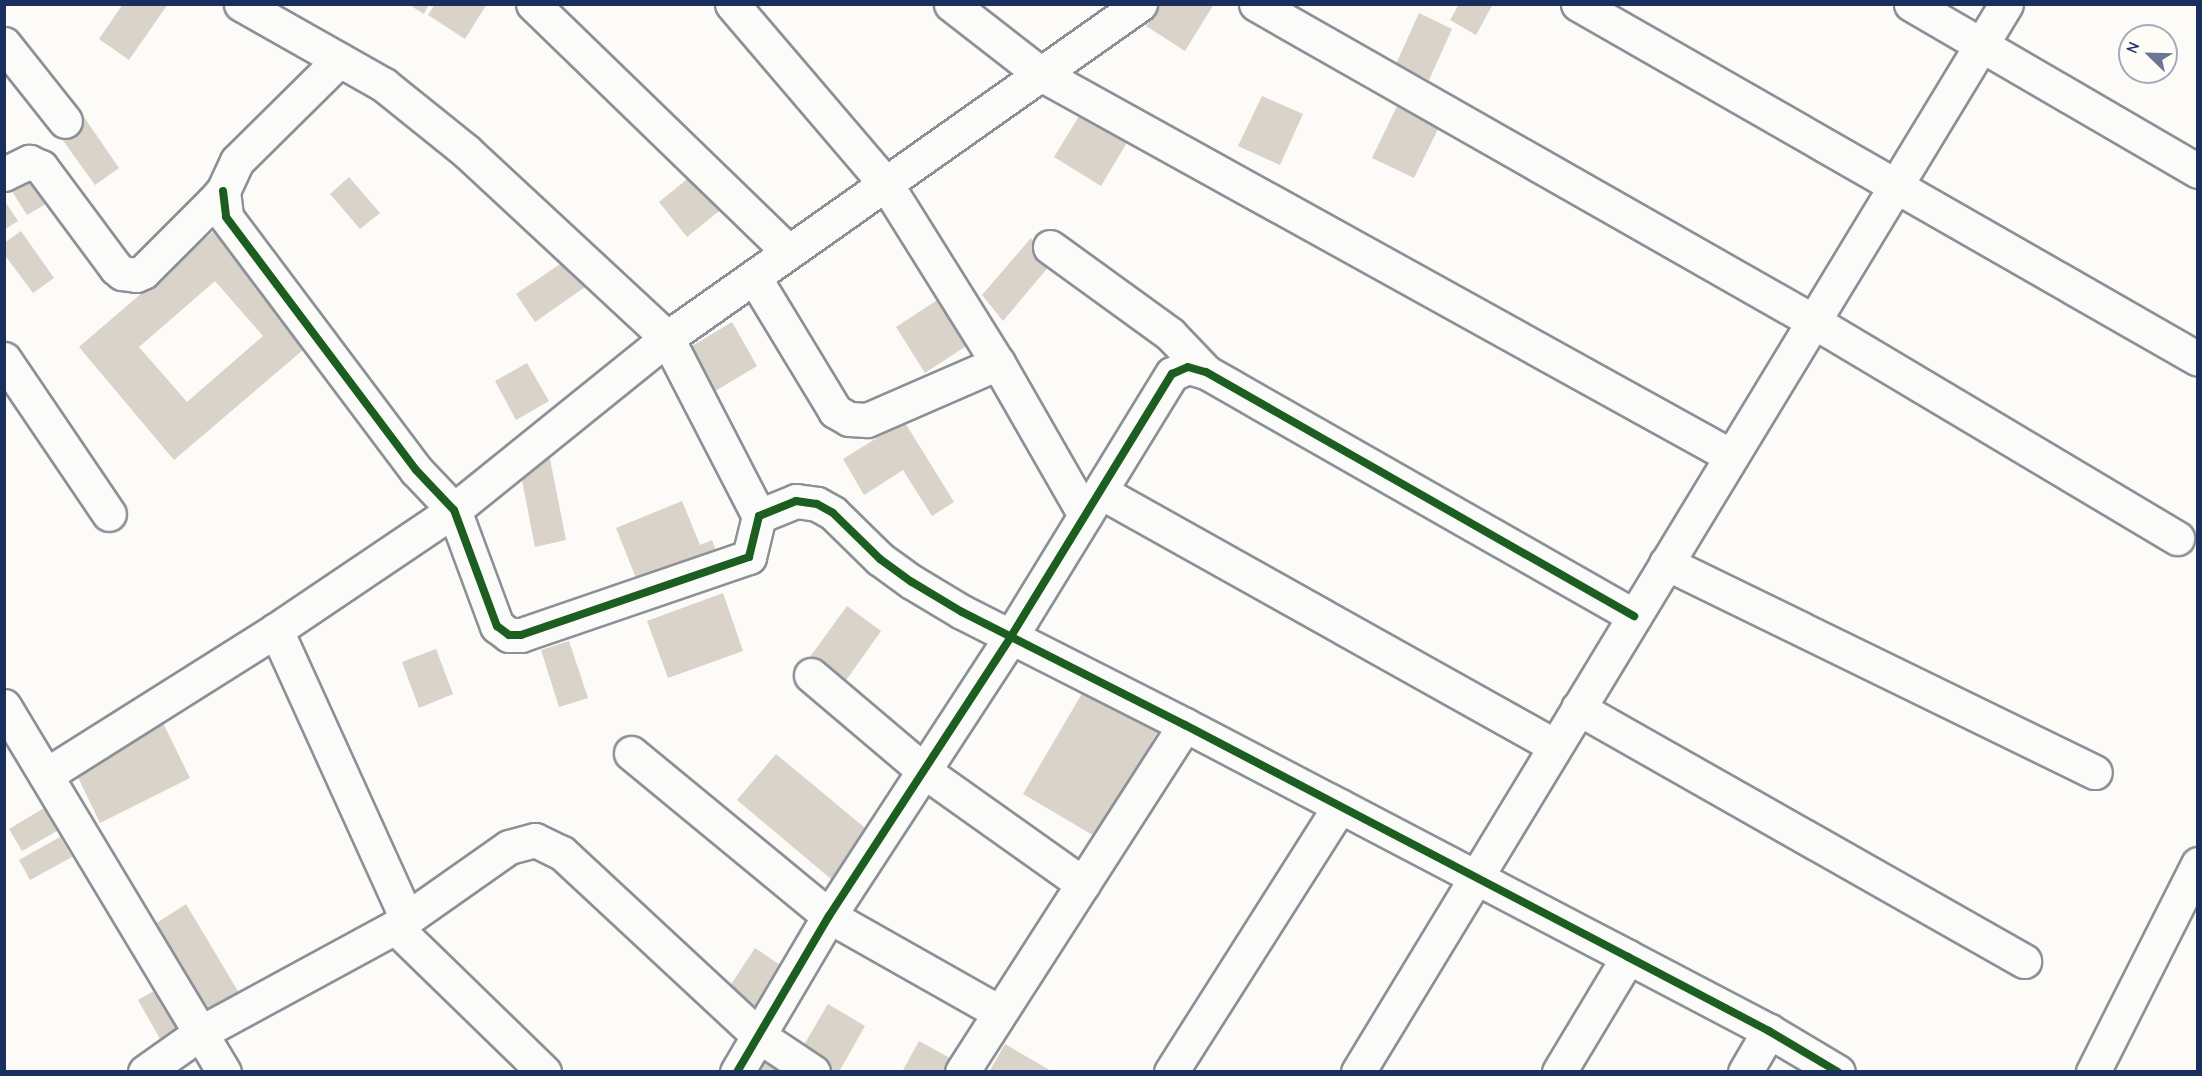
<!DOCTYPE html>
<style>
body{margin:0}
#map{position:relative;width:2202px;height:1076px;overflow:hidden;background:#fcfbf8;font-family:"Comic Neue",sans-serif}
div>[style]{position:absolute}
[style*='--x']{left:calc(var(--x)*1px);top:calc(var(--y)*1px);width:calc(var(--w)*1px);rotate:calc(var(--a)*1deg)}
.building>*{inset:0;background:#d9d3c9}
.roads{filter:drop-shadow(2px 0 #8c9097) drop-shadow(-2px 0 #8c9097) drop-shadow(0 2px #8c9097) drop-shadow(0 -2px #8c9097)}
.minor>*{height:33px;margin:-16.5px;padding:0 16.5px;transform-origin:16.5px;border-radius:16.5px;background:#fbfbf9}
.cycleway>*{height:8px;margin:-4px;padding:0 4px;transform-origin:4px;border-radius:4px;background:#1b5e20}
span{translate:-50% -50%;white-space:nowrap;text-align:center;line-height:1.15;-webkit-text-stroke:5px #fdfcf7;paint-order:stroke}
.frame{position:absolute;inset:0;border:6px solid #1b2f5e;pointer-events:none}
.north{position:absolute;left:2118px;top:24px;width:60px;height:60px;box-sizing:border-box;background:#fdfcf7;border:2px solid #a3aaba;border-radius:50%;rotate:293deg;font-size:16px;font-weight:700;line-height:24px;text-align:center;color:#1b2f5e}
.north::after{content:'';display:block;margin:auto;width:21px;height:27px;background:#6a7694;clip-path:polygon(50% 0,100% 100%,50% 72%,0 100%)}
</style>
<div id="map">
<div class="building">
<i style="clip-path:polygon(123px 4px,168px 4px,129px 60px,99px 39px)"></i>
<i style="clip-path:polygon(408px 4px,429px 4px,424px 14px)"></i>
<i style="clip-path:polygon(435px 4px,487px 4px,465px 39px,428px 15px)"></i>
<i style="clip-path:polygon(1160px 4px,1214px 4px,1185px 51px,1146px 26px)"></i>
<i style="clip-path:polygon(1459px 4px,1493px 4px,1476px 35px,1450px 20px)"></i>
<i style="clip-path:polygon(1419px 13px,1452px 29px,1429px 80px,1396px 64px)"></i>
<i style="clip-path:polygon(1262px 96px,1303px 114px,1280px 165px,1238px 146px)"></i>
<i style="clip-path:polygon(1400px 100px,1442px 121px,1414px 178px,1372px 158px)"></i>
<i style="clip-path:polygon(1084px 108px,1131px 136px,1101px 186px,1054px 157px)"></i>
<i style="clip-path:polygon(84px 117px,119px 168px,95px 185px,59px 135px)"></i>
<i style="clip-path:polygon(30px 167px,51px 201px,27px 215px,6px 182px)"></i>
<i style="clip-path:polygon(696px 172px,724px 207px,687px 237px,659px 202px)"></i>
<i style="clip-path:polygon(349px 177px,380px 213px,360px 229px,330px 194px)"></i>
<i style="clip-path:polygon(4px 200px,18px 221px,4px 230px)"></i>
<i style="clip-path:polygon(21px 231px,54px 278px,33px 293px,4px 254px,4px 243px)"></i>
<i style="clip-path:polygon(evenodd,214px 231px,310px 344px,174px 460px,79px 347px,214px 231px,215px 281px,263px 336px,187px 402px,139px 347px,215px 281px)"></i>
<i style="clip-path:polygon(1031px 238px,1050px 265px,1003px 321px,982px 295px)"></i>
<i style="clip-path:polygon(569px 258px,588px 285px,535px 322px,516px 294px)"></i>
<i style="clip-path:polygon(948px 293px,977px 339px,925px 373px,896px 327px)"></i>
<i style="clip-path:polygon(732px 322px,757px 366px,712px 393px,687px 349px)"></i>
<i style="clip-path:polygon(527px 363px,549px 401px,516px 420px,495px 381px)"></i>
<i style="clip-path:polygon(904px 421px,954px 502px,932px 516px,903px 470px,864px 495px,843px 459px)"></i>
<i style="clip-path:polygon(550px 459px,566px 540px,535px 547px,519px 465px)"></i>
<i style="clip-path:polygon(682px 501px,700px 545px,712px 540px,718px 556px,640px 588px,616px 528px)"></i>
<i style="clip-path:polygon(723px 593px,743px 651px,668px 678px,647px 621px)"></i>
<i style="clip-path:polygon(847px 606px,881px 631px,842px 686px,807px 661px)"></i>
<i style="clip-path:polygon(569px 641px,588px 698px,559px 707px,541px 650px)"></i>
<i style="clip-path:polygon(436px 649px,453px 694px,419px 708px,402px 662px)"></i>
<i style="clip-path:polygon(1087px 685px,1160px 728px,1096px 837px,1023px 794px)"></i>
<i style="clip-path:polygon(162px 721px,190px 778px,100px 823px,72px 765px)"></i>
<i style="clip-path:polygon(776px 754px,876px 837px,837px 884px,737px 800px)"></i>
<i style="clip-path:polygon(44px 808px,57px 831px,22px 851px,9px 829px)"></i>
<i style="clip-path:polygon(60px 837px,72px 857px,30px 880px,19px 860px)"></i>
<i style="clip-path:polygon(186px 904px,242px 998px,211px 1017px,155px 924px)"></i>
<i style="clip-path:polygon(755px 948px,789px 971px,756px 1020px,722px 998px)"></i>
<i style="clip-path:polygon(166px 984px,192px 1029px,164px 1046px,138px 1000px)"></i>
<i style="clip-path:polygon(828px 1004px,865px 1026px,839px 1072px,826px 1072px,798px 1055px)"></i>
<i style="clip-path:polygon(919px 1041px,959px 1063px,954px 1072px,902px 1072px)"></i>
<i style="clip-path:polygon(1005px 1044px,1053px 1072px,989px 1072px)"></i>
<i style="clip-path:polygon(762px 1060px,782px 1072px,755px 1072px)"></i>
</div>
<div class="roads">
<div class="minor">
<i style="--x:241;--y:4;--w:164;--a:29.5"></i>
<i style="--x:384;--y:85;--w:105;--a:38.8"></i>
<i style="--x:466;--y:151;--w:275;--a:42.9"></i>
<i style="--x:667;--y:338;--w:200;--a:62.7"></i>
<i style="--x:533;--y:4;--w:356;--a:44.1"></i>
<i style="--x:732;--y:4;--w:237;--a:49.5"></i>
<i style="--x:886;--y:184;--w:211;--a:58"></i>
<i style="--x:998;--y:363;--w:175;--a:60.2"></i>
<i style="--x:951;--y:4;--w:114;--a:37.9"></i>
<i style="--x:1041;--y:74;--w:789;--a:28.97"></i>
<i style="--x:1256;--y:4;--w:641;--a:29.65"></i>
<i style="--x:1813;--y:321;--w:424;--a:30.8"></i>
<i style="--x:1578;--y:4;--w:714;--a:29.79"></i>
<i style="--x:1911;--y:4;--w:332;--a:30.2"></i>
<i style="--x:4;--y:44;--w:98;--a:51.6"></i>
<i style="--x:4;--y:174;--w:28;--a:-26"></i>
<i style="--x:29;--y:162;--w:13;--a:23"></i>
<i style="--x:41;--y:167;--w:126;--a:53.4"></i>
<i style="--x:116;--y:268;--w:8;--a:40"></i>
<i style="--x:122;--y:273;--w:14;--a:8"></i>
<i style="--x:136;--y:275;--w:8;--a:-23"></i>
<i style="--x:143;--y:272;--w:99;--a:-45"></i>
<i style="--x:213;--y:202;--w:15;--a:-48"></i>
<i style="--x:223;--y:191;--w:33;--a:-65"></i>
<i style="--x:237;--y:161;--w:144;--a:-44.7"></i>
<i style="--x:223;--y:191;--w:26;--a:83"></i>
<i style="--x:226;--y:217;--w:316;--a:53.1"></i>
<i style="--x:416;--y:470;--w:55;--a:46.5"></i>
<i style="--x:454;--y:510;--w:124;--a:69.7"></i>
<i style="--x:497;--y:626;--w:15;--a:37"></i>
<i style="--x:509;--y:635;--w:12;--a:0"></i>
<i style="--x:521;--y:635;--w:241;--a:-18.9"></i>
<i style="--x:749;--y:557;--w:42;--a:-76.3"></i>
<i style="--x:759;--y:516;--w:40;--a:-22"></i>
<i style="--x:796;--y:501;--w:21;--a:8"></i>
<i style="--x:817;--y:504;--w:18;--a:29"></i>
<i style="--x:833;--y:513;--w:66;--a:44.4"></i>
<i style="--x:880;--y:559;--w:39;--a:36"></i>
<i style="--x:912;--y:582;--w:58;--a:31"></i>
<i style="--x:962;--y:612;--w:250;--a:26.9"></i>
<i style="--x:1185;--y:725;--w:500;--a:27.64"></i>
<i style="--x:1628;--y:957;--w:159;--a:27.7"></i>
<i style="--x:1769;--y:1031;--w:80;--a:30.7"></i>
<i style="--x:1050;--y:247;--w:148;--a:35.9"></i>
<i style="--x:1170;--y:334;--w:52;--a:46.5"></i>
<i style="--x:754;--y:277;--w:157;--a:58.8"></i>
<i style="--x:835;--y:411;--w:16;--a:30"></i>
<i style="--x:849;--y:419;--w:18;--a:3"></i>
<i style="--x:867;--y:420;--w:143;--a:-23.5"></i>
<i style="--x:4;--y:359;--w:187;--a:55.9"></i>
<i style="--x:1101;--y:492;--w:520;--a:29.23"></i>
<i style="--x:1666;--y:563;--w:477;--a:26"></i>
<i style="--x:276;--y:630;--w:317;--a:65.6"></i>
<i style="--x:811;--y:675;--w:148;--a:40.3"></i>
<i style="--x:924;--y:771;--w:195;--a:35.4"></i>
<i style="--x:4;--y:706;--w:427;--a:59"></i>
<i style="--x:1578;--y:708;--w:513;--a:29.56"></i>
<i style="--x:631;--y:753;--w:256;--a:39.5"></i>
<i style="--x:829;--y:916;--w:195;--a:29.5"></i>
<i style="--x:46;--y:775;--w:272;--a:-32.2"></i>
<i style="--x:276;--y:630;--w:215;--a:-34"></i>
<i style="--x:454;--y:510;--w:274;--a:-38.9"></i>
<i style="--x:667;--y:338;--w:579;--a:-35.23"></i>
<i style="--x:395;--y:927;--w:208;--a:44.2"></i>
<i style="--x:145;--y:1072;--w:67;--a:-35.3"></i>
<i style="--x:200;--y:1033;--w:222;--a:-28.5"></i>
<i style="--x:395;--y:927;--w:139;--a:-35.1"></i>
<i style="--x:509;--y:847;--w:27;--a:-15"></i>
<i style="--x:535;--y:840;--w:30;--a:26"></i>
<i style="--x:562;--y:853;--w:269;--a:42.9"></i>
<i style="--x:759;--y:1036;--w:65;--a:33.7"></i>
<i style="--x:737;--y:1072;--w:181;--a:-59.5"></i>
<i style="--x:829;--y:916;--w:332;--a:-56.9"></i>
<i style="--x:1010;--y:638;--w:310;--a:-58.5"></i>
<i style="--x:1172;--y:374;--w:17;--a:-24"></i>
<i style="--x:1188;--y:367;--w:19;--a:16"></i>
<i style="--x:1206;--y:372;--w:493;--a:29.7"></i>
<i style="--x:962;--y:1072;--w:412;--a:-57.3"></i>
<i style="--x:1171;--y:1072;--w:315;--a:-57.6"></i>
<i style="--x:1358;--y:1072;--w:1249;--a:-58.75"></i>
<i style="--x:1559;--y:1072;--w:134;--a:-59"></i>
<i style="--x:1745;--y:1072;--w:48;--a:-59.7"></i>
<i style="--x:2093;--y:1072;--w:233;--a:-63.2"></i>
</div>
</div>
<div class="cycleway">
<i style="--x:223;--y:191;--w:26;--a:83"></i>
<i style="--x:226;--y:217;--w:316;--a:53.1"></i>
<i style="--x:416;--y:470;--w:55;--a:46.5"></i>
<i style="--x:454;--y:510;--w:124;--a:69.7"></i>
<i style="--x:497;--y:626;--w:15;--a:37"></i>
<i style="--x:509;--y:635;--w:12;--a:0"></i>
<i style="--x:521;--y:635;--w:241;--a:-18.9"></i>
<i style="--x:749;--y:557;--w:42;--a:-76.3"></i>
<i style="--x:759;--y:516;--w:40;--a:-22"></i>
<i style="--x:796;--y:501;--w:21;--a:8"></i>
<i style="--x:817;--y:504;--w:18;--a:29"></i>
<i style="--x:833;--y:513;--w:66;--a:44.4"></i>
<i style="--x:880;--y:559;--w:39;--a:36"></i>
<i style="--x:912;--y:582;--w:58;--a:31"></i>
<i style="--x:962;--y:612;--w:250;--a:26.9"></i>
<i style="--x:1185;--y:725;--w:500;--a:27.64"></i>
<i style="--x:1628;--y:957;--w:159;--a:27.7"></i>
<i style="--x:1769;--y:1031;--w:80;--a:30.7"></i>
<i style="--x:737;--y:1072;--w:181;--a:-59.5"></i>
<i style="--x:829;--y:916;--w:332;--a:-56.9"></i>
<i style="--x:1010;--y:638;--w:310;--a:-58.5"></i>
<i style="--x:1172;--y:374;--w:17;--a:-24"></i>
<i style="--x:1188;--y:367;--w:19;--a:16"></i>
<i style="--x:1206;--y:372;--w:493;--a:29.7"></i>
</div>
<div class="frame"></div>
<div class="north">N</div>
</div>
